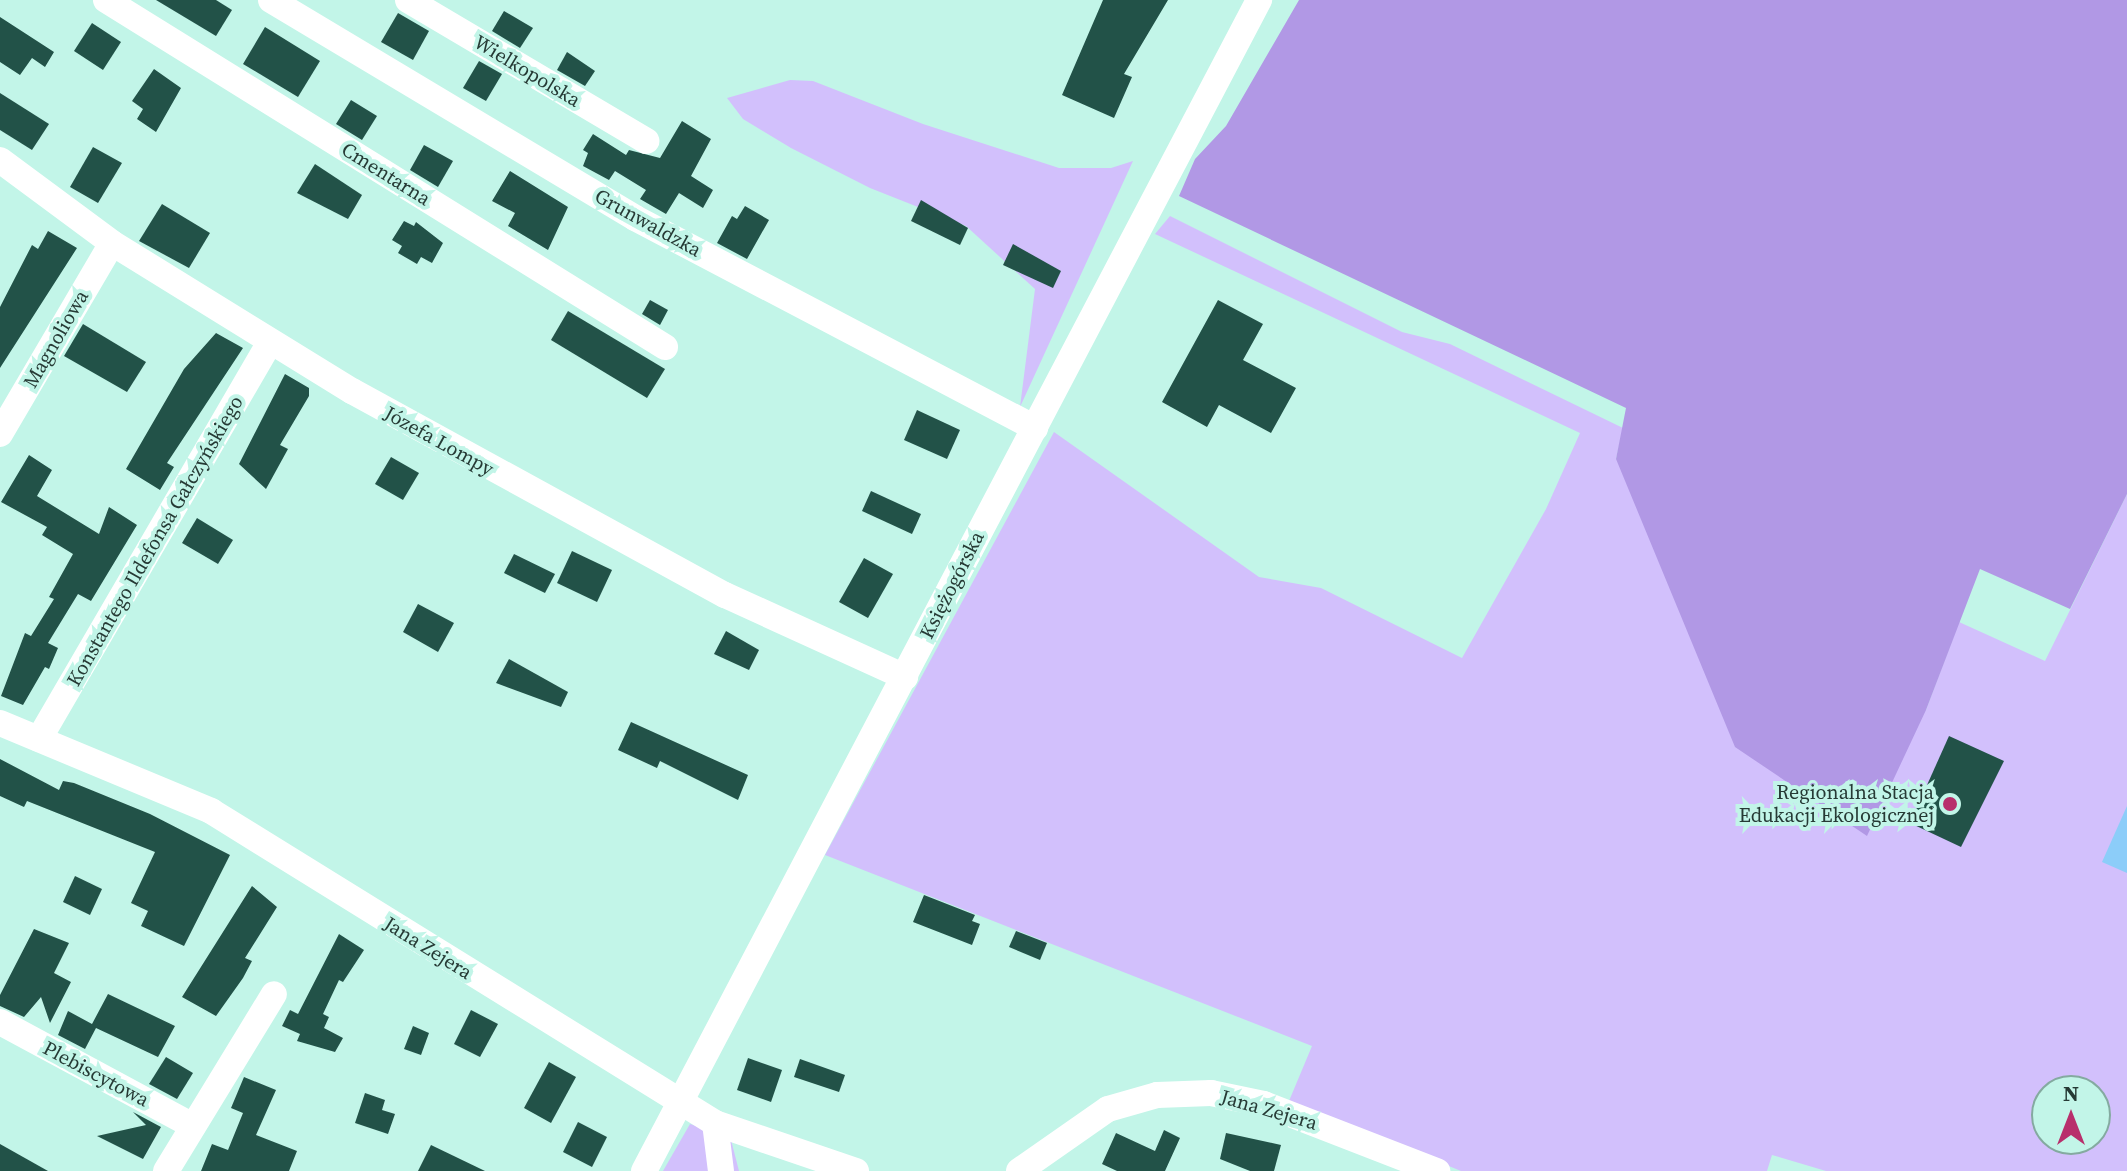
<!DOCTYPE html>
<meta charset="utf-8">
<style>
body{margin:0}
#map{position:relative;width:2127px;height:1171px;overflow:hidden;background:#c2f5e8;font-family:"Source Serif 4",serif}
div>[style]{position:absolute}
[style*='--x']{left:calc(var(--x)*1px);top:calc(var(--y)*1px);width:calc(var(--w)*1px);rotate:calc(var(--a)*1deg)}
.green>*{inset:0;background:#d2c0fc}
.forest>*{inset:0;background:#b198e5}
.water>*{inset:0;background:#8ccdf9}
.building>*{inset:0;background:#225248}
.minor>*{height:26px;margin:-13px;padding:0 13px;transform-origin:13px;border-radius:13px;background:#fff}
.dots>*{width:22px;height:22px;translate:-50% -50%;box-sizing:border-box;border:4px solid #c2f5e8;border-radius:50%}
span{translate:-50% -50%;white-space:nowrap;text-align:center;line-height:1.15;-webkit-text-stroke:8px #c2f5e8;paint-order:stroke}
.street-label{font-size:20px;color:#263a35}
.poi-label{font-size:20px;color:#263a35}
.right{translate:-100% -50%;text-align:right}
.north{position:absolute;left:2031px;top:1075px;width:80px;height:80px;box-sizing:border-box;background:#c2f5e8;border:2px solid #84aaa0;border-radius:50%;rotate:0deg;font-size:22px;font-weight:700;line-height:32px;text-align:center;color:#263a35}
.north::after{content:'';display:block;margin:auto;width:28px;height:36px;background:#b82f6c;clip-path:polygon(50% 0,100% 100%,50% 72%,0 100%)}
</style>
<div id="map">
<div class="green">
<i style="clip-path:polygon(790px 80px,813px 81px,923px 124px,1059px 168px,1111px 168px,1133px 161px,1020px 407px,1035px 289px,966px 226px,870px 188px,791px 148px,743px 119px,727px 98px)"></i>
<i style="clip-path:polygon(evenodd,1170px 216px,1402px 332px,1450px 344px,1623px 428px,1616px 459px,1926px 710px,1959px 622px,2045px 661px,2127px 494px,2127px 1171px,1826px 1171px,1772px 1155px,1767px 1171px,1461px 1171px,1289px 1101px,1312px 1046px,825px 855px,1054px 432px,1259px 577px,1321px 588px,1462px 658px,1546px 509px,1580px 433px,1155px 234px,1170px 216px,2047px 1091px,2095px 1091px,2095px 1139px,2047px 1139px,2047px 1091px)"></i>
<i style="clip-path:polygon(690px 1124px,730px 1136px,739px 1171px,663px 1171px)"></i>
</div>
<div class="forest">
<i style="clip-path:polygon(1299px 0,2127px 0,2127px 494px,2070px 609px,1980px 569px,1926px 710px,1867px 836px,1735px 747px,1616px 459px,1626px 408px,1179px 196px,1195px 159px,1226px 126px)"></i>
</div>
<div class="water">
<i style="clip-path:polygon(2127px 806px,2127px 873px,2102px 862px)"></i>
</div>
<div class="building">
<i style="clip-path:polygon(156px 0,216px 0,232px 10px,216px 36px)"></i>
<i style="clip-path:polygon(1103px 0,1168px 0,1124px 74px,1132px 77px,1114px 118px,1062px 95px)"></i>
<i style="clip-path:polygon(504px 11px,533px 28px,520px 48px,492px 31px)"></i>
<i style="clip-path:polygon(398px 13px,429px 31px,413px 60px,381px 42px)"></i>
<i style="clip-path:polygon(0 17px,54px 52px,45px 67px,32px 58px,20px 75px,0 62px)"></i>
<i style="clip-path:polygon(92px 23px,121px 42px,103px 70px,74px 51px)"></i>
<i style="clip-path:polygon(265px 27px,320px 61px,298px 97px,243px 64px)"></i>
<i style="clip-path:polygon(567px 52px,595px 71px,585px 86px,557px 70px)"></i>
<i style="clip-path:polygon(479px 61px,502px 74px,486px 101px,463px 88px)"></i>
<i style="clip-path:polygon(154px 69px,181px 88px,156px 132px,137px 119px,143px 109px,132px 101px)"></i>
<i style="clip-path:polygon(0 93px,49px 124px,32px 150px,0 130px)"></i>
<i style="clip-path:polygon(351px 100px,377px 116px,362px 140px,336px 124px)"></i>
<i style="clip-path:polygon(682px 121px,711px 139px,691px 176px,713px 190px,703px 208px,679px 193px,666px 214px,640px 199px,646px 190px,615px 171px,609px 180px,583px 166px,588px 153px,583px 150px,593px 134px,626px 155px,629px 150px,660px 158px)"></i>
<i style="clip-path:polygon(424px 145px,453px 161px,438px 187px,410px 170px)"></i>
<i style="clip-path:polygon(93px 147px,122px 163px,98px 203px,70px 187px)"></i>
<i style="clip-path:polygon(315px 164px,362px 195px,348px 219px,297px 193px)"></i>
<i style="clip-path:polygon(510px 171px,568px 207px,548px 250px,508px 226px,515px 213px,492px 201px)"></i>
<i style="clip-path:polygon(921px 200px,968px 228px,960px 245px,911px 221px)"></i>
<i style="clip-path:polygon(162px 204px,210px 233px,189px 268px,139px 241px)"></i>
<i style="clip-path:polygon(745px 206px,769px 220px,747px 259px,717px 243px,732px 216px,737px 219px)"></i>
<i style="clip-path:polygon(404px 221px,414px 226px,416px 222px,443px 243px,432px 263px,421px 257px,417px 264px,398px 253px,402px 246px,392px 240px)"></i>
<i style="clip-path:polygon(48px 231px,77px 248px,0 368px,0 307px,32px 245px,38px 249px)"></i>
<i style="clip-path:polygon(1013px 244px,1061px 271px,1053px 288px,1003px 265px)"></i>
<i style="clip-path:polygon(650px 300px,668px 310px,660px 325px,642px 314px)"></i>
<i style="clip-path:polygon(1218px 300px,1263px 324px,1243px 360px,1296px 388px,1271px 433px,1219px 405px,1207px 427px,1162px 402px)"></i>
<i style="clip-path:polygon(568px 311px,665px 369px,647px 398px,551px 340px)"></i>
<i style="clip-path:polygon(83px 324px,146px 362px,127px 392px,64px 356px)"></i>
<i style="clip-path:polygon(216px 333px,243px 348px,167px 463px,174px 467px,160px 490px,126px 469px,184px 369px)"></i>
<i style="clip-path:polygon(285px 374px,309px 388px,309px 396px,280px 445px,288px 449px,266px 489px,239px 464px)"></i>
<i style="clip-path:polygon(917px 410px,960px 430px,947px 459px,904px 440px)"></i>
<i style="clip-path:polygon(29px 455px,52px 470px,37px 496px,99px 534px,109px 507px,137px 525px,91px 601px,78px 594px,48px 643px,58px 648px,49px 669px,45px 667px,23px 705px,1px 696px,25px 633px,31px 636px,54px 599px,49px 597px,73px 554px,42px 535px,47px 527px,1px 502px)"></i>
<i style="clip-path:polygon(391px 457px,419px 473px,403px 500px,375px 484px)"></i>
<i style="clip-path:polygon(871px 491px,921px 514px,912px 534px,862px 511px)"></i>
<i style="clip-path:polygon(197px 518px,233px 540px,218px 564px,182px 543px)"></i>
<i style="clip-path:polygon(572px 551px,612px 570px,597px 602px,557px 583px)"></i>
<i style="clip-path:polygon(514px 554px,555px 574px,545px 593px,504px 573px)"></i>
<i style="clip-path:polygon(864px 558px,893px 574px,868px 618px,839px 602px)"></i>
<i style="clip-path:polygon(418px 604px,454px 623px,438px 652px,403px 632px)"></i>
<i style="clip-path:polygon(726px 631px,759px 650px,749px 670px,714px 654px)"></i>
<i style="clip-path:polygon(509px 659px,568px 692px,561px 707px,496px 683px)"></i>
<i style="clip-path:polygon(631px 722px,748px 775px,738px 800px,660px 761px,657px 768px,618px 750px)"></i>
<i style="clip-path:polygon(1949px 736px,2004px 761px,1961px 847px,1910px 823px)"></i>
<i style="clip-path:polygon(0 759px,59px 790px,63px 781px,74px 783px,150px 814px,230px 855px,184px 946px,141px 926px,148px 911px,131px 903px,155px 852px,27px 801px,24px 807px,0 796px)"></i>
<i style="clip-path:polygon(75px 876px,102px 889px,90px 915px,63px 902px)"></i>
<i style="clip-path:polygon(252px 886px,277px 907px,245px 958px,252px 961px,243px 978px,216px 1016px,182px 997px)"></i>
<i style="clip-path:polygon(924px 895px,975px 915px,972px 921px,980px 924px,972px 945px,913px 922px)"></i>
<i style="clip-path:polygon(34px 929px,69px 943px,54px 973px,71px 982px,50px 1023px,41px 997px,24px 1017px,0 1006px,0 995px)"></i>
<i style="clip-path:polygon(1016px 931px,1047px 943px,1040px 960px,1009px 947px)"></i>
<i style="clip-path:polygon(339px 934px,364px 950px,343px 982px,339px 980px,323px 1014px,329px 1017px,324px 1028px,343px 1038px,335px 1052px,297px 1041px,300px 1034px,282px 1026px,290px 1010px,298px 1014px)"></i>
<i style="clip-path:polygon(108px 994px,175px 1026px,158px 1057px,96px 1028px,85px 1049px,58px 1035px,68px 1011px,92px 1024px)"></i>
<i style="clip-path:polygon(471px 1010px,498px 1024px,480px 1057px,454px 1044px)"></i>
<i style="clip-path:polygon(413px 1026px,429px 1033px,421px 1055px,404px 1049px)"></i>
<i style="clip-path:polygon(166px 1057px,193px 1073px,177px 1099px,149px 1084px)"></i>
<i style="clip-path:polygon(748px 1058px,782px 1070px,771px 1102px,737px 1090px)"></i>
<i style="clip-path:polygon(800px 1059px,845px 1075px,839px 1092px,794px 1077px)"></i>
<i style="clip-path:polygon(549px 1062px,576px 1077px,551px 1123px,524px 1108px)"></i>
<i style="clip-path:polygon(244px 1077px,276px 1090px,256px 1135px,297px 1151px,289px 1171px,201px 1171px,212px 1144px,228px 1150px,243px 1113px,231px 1108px)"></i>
<i style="clip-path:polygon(365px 1093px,385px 1100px,382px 1110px,395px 1114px,388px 1134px,355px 1123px)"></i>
<i style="clip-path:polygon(133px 1112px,161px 1127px,143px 1159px,97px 1136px,146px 1125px)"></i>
<i style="clip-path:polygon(578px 1122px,607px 1137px,592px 1167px,563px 1152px)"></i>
<i style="clip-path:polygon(1164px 1130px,1180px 1138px,1165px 1171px,1117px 1171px,1102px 1164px,1116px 1133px,1155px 1151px)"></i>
<i style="clip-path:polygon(1226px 1133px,1281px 1145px,1274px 1171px,1250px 1171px,1220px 1159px)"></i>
<i style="clip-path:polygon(0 1144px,48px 1171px,0 1171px)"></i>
<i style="clip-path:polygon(431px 1145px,485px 1171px,418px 1171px)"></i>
</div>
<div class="minor">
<i style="--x:106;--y:0;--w:658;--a:31.83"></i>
<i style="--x:271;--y:0;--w:424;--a:30.9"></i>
<i style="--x:635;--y:218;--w:452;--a:27.7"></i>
<i style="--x:408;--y:0;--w:277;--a:30.6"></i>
<i style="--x:0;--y:160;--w:139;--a:36.5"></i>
<i style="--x:112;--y:243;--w:282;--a:31.7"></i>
<i style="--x:352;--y:391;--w:425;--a:28.7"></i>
<i style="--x:725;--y:595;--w:198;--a:24.5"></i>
<i style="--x:0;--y:434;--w:221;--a:-59.6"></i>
<i style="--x:0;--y:723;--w:229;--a:22.6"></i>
<i style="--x:211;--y:811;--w:593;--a:31.76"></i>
<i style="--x:715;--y:1123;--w:149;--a:18.8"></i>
<i style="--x:39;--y:739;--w:459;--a:-59.8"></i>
<i style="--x:0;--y:1022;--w:219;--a:28.3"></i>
<i style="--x:715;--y:1123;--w:48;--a:82.9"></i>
<i style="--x:166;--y:1171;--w:207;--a:-58.6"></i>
<i style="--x:644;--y:1171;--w:1323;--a:-62.29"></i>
<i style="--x:1019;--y:1171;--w:108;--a:-34.9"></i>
<i style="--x:1108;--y:1109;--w:51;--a:-15.9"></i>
<i style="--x:1157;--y:1095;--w:54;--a:-2.1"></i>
<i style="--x:1211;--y:1093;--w:54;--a:11.7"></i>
<i style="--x:1264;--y:1104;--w:186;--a:21.2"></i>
</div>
<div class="dots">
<i style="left:1950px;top:804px;background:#b82f6c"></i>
</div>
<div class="street-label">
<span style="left:527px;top:71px;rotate:31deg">Wielkopolska</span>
<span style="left:386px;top:174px;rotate:32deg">Cmentarna</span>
<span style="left:648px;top:223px;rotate:29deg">Grunwaldzka</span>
<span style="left:56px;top:339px;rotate:-60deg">Magnoliowa</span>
<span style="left:439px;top:441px;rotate:29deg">Józefa Lompy</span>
<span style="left:155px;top:541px;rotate:-60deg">Konstantego Ildefonsa Gałczyńskiego</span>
<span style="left:952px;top:585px;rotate:-63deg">Księżogórska</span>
<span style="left:428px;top:948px;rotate:32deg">Jana Zejera</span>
<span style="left:96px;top:1074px;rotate:28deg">Plebiscytowa</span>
<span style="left:1269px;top:1110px;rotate:16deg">Jana Zejera</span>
</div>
<div class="poi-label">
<span class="right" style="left:1934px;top:804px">Regionalna Stacja<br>Edukacji Ekologicznej</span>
</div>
<div class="north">N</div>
</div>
